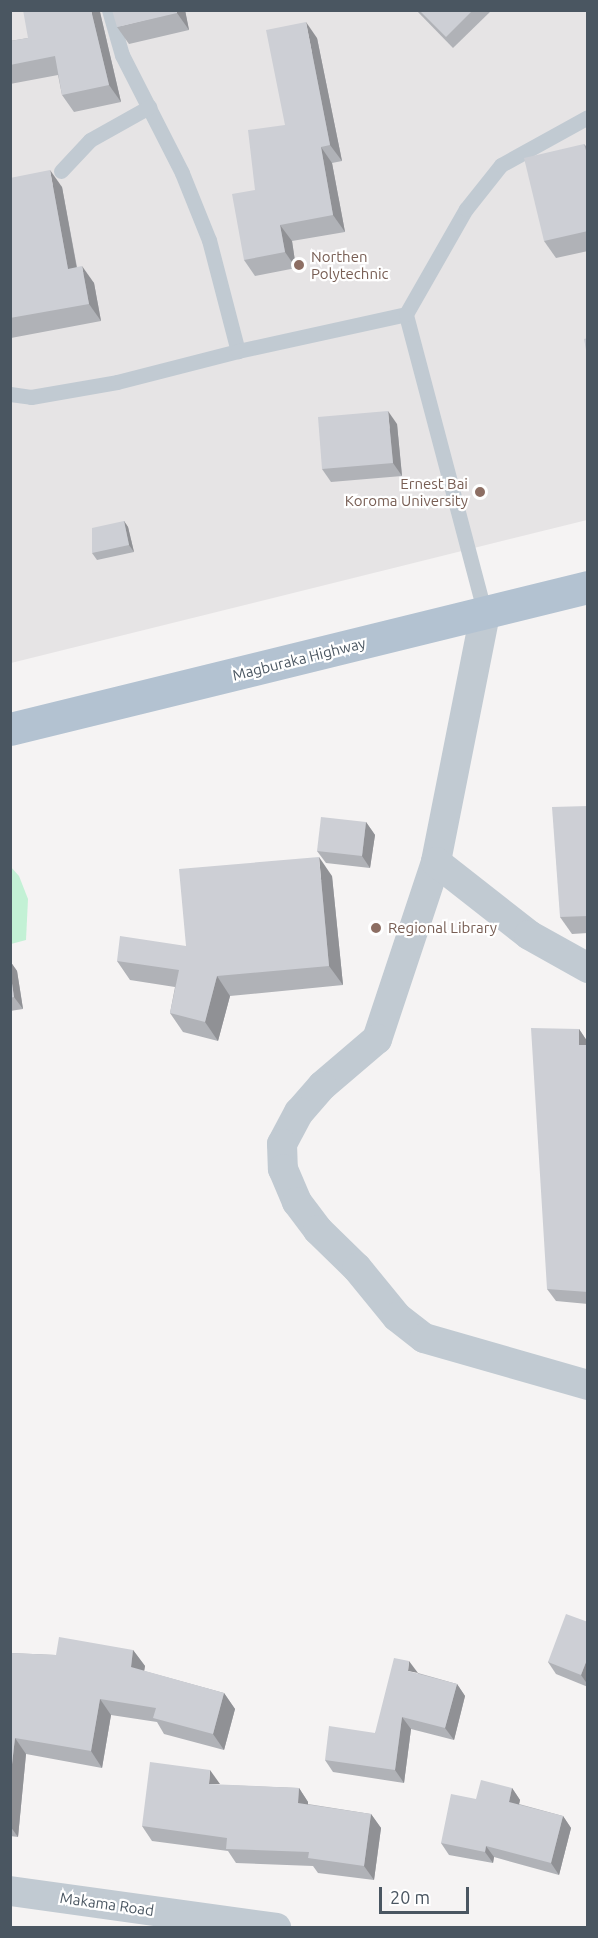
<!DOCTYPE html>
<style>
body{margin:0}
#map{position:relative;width:598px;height:1938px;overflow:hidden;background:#f5f3f3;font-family:Ubuntu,sans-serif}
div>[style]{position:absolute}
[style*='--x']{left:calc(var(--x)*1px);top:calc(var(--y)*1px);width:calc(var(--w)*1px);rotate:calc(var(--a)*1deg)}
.education>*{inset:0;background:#e6e4e5}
.green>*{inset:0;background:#c3f1d5}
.service>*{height:15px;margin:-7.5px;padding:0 7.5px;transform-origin:7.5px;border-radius:7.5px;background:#c1cad2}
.minor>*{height:30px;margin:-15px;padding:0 15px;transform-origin:15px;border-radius:15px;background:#c1cad2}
.primary>*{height:33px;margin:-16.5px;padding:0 16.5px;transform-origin:16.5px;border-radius:16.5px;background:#b3c2d1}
.wall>*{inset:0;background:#b0b2b7}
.shaded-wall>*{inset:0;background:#909195}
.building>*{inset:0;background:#cdcfd5}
.dots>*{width:16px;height:16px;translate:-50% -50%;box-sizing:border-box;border:3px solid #fff;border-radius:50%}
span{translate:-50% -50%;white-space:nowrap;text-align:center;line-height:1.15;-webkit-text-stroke:4.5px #fff;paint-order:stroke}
.education-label{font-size:15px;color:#785e54}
.left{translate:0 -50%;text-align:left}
.right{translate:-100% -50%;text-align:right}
.street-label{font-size:15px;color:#4a5661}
.frame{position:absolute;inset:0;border:12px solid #4a5661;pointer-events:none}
.scale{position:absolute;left:379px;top:1887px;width:90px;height:27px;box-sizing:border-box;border:3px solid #4a5661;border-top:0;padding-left:8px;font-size:18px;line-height:21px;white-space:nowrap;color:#4a5661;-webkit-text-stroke:4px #fff;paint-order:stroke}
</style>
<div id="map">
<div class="education">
<i style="clip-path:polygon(10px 11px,587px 11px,587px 520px,11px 663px)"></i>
</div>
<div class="green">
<i style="clip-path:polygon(10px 866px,19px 876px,28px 899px,26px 940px,11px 944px)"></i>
</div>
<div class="service">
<i style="--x:109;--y:10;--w:47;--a:73.9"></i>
<i style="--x:122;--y:55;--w:132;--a:63"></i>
<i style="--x:182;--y:173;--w:72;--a:68.1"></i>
<i style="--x:209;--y:240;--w:115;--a:75.4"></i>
<i style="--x:61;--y:171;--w:42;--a:-46.9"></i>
<i style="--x:90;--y:140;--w:68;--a:-29.2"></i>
<i style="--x:10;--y:394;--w:21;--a:8"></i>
<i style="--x:31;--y:397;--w:87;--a:-9.9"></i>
<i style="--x:117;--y:382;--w:125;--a:-14.4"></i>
<i style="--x:238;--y:351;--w:172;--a:-12.4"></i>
<i style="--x:485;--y:614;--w:310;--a:-104.8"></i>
<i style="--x:406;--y:314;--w:121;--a:-60.3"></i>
<i style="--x:466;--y:209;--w:56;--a:-51.5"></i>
<i style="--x:501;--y:165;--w:99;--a:-28.9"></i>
</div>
<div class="minor">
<i style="--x:485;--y:614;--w:253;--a:101.2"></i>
<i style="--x:436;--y:862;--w:187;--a:108.4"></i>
<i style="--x:377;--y:1039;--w:72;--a:139.5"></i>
<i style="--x:322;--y:1086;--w:35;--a:131"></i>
<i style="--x:299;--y:1112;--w:36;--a:118"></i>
<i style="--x:282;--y:1144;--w:25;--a:88"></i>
<i style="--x:283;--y:1169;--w:36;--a:67"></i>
<i style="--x:297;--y:1202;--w:35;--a:53"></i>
<i style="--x:318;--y:1230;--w:54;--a:44.3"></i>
<i style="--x:357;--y:1268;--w:63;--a:50.8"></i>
<i style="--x:397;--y:1317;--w:34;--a:38"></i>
<i style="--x:424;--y:1338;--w:171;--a:16"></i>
<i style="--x:436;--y:862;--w:118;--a:38.1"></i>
<i style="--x:529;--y:935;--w:68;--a:29.2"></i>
<i style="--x:10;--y:1891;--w:269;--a:7.9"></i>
</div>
<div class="primary">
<i style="--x:10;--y:729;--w:595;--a:-13.8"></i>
</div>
<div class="wall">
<i style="clip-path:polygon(185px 10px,189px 30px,129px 44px,117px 27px)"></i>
<i style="clip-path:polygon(416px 10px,492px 10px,453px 48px)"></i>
<i style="clip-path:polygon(100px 12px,121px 102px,74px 112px,62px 95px,58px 75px,10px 84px,10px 41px,28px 38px)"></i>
<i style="clip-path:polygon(317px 38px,342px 161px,332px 163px,345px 232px,292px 241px,296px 268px,255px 276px,244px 260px,255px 190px,285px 125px)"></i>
<i style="clip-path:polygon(584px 144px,588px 148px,588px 251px,556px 258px,544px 241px)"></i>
<i style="clip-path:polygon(10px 178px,62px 187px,77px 267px,94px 283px,101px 321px,11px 338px,10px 337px)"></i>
<i style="clip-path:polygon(397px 424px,402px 476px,331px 482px,322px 469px)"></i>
<i style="clip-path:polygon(124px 521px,128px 527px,134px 552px,97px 560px,92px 553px)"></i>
<i style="clip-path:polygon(588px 806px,588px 933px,572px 934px,560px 917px)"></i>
<i style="clip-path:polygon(366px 822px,375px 835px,370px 868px,326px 863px,317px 851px)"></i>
<i style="clip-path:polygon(332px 876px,343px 985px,230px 996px,218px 1041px,183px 1032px,170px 1013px,175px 987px,130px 980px,117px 961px,186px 946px)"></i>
<i style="clip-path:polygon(10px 961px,17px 971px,23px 1009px,10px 1011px)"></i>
<i style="clip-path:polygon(579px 1029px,587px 1041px,588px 1045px,588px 1304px,556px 1301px,547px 1289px)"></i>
<i style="clip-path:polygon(588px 1622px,588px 1687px,556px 1674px,548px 1662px)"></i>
<i style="clip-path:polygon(133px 1650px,145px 1666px,144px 1671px,224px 1693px,235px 1709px,224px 1750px,164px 1734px,157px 1722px,111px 1715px,102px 1768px,26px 1754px,18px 1837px,10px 1836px,10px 1653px,56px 1655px)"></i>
<i style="clip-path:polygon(418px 1673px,457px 1684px,465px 1696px,454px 1740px,411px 1729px,404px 1783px,333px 1772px,325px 1760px,375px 1733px)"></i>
<i style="clip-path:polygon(220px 1785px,299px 1788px,308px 1802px,308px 1804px,371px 1814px,381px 1828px,374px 1880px,318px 1873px,313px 1866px,236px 1863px,228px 1851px,152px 1841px,142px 1826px)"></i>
<i style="clip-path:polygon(512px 1788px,520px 1800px,519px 1804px,563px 1816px,571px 1828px,559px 1875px,494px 1857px,493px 1863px,449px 1855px,441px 1843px,476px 1799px)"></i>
</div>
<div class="shaded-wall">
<i style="clip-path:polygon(91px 10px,99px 10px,100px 12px,121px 102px,109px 85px)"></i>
<i style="clip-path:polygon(177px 10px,185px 10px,189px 30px,177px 13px)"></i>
<i style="clip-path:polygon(306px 22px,317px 38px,342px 161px,330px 145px)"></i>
<i style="clip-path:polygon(321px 147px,332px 163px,345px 232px,333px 215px)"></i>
<i style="clip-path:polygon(50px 170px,62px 187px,80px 286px,68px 269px)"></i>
<i style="clip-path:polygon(280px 225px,292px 241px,296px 268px,285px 252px)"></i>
<i style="clip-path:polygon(82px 266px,94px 283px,101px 321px,89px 304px)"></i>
<i style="clip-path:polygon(388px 411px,397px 424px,402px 476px,393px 463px)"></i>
<i style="clip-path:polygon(124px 521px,128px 527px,134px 552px,129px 545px)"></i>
<i style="clip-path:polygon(366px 822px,375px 835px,370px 868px,362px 856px)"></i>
<i style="clip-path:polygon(319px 857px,332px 876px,343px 985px,329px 966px)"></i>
<i style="clip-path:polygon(10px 961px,17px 971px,23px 1009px,14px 997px,10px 970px)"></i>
<i style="clip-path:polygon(217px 976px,230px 996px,218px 1041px,205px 1022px)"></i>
<i style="clip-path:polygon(579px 1029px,587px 1041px,588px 1057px,579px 1045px)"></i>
<i style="clip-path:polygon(133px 1650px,145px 1666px,142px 1683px,131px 1667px)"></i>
<i style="clip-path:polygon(588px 1657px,588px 1685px,581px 1675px)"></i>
<i style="clip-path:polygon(409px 1661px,418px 1673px,408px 1671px)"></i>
<i style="clip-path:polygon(457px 1684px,465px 1696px,454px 1740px,445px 1728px)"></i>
<i style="clip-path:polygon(224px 1693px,235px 1709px,224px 1750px,213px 1734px)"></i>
<i style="clip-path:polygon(100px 1699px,111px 1715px,102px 1768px,91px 1751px)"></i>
<i style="clip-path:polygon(402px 1717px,411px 1729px,404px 1783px,395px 1770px)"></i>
<i style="clip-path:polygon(15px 1738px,26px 1754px,18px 1837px,10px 1826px,10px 1782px)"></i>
<i style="clip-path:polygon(210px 1770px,220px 1784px,209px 1784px)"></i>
<i style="clip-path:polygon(299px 1788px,308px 1802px,308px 1817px,298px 1803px)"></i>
<i style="clip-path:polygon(512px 1788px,520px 1800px,517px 1813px,509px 1802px)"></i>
<i style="clip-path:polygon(371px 1814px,381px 1828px,374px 1880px,364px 1866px)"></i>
<i style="clip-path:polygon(563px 1816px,571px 1828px,559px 1875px,551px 1863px)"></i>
<i style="clip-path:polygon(486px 1846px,494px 1857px,493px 1863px,485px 1852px)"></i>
</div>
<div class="building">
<i style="clip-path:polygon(23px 10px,91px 10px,109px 85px,62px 95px,55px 56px,10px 65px,10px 41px,28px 38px)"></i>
<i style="clip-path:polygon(112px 10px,177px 10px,177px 13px,117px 27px)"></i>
<i style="clip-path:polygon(419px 10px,473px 10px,446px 37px)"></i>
<i style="clip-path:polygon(306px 22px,330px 145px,321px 147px,333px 215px,280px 225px,285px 252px,244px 260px,232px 194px,255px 190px,248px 130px,285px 125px,266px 30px)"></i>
<i style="clip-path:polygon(584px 144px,588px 157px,588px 231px,544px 241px,524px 158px)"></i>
<i style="clip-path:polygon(50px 170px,68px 269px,82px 266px,89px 304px,10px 318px,10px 178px)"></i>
<i style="clip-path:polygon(588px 338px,588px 361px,584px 339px)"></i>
<i style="clip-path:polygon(388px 411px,393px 463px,322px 469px,318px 417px)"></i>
<i style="clip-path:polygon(124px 521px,129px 545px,92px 553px,92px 528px)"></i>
<i style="clip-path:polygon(588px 806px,588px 916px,560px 917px,552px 807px)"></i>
<i style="clip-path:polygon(321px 817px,366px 822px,362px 856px,317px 851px)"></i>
<i style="clip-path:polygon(319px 857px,329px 966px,217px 976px,205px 1022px,170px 1013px,179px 970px,117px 961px,120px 936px,186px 946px,179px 869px)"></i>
<i style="clip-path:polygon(10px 970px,14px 997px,10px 998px)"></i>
<i style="clip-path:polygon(531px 1028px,579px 1029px,579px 1045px,588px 1045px,588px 1292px,547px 1289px)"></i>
<i style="clip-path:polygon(566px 1614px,588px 1622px,588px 1657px,581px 1675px,548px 1662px)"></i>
<i style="clip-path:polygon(59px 1637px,133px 1650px,131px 1667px,224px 1693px,213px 1734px,153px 1718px,156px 1708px,100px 1699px,91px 1751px,15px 1738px,10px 1782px,10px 1653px,56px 1655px)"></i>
<i style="clip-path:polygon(394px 1658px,409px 1661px,408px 1671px,457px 1684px,445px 1728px,402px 1717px,395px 1770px,325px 1760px,329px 1726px,375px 1733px)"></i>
<i style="clip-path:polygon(150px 1762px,210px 1770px,209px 1784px,299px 1788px,298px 1803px,371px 1814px,364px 1866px,308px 1858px,309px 1852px,226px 1849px,227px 1838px,142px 1826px)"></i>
<i style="clip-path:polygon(481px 1780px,512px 1788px,509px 1802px,563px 1816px,551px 1863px,486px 1846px,485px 1852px,441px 1843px,451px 1794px,476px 1799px)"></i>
</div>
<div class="dots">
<i style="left:299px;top:265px;background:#8d6e63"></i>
<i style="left:480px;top:492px;background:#8d6e63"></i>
<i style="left:376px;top:928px;background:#8d6e63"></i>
</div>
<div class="education-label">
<span class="left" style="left:311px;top:265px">Northen<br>Polytechnic</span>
<span class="right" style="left:468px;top:492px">Ernest Bai<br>Koroma University</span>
<span class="left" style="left:388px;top:928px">Regional Library</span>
</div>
<div class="street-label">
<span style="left:299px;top:659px;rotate:-14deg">Magburaka Highway</span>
<span style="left:107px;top:1904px;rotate:8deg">Makama Road</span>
</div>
<div class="frame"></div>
<div class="scale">20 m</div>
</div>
